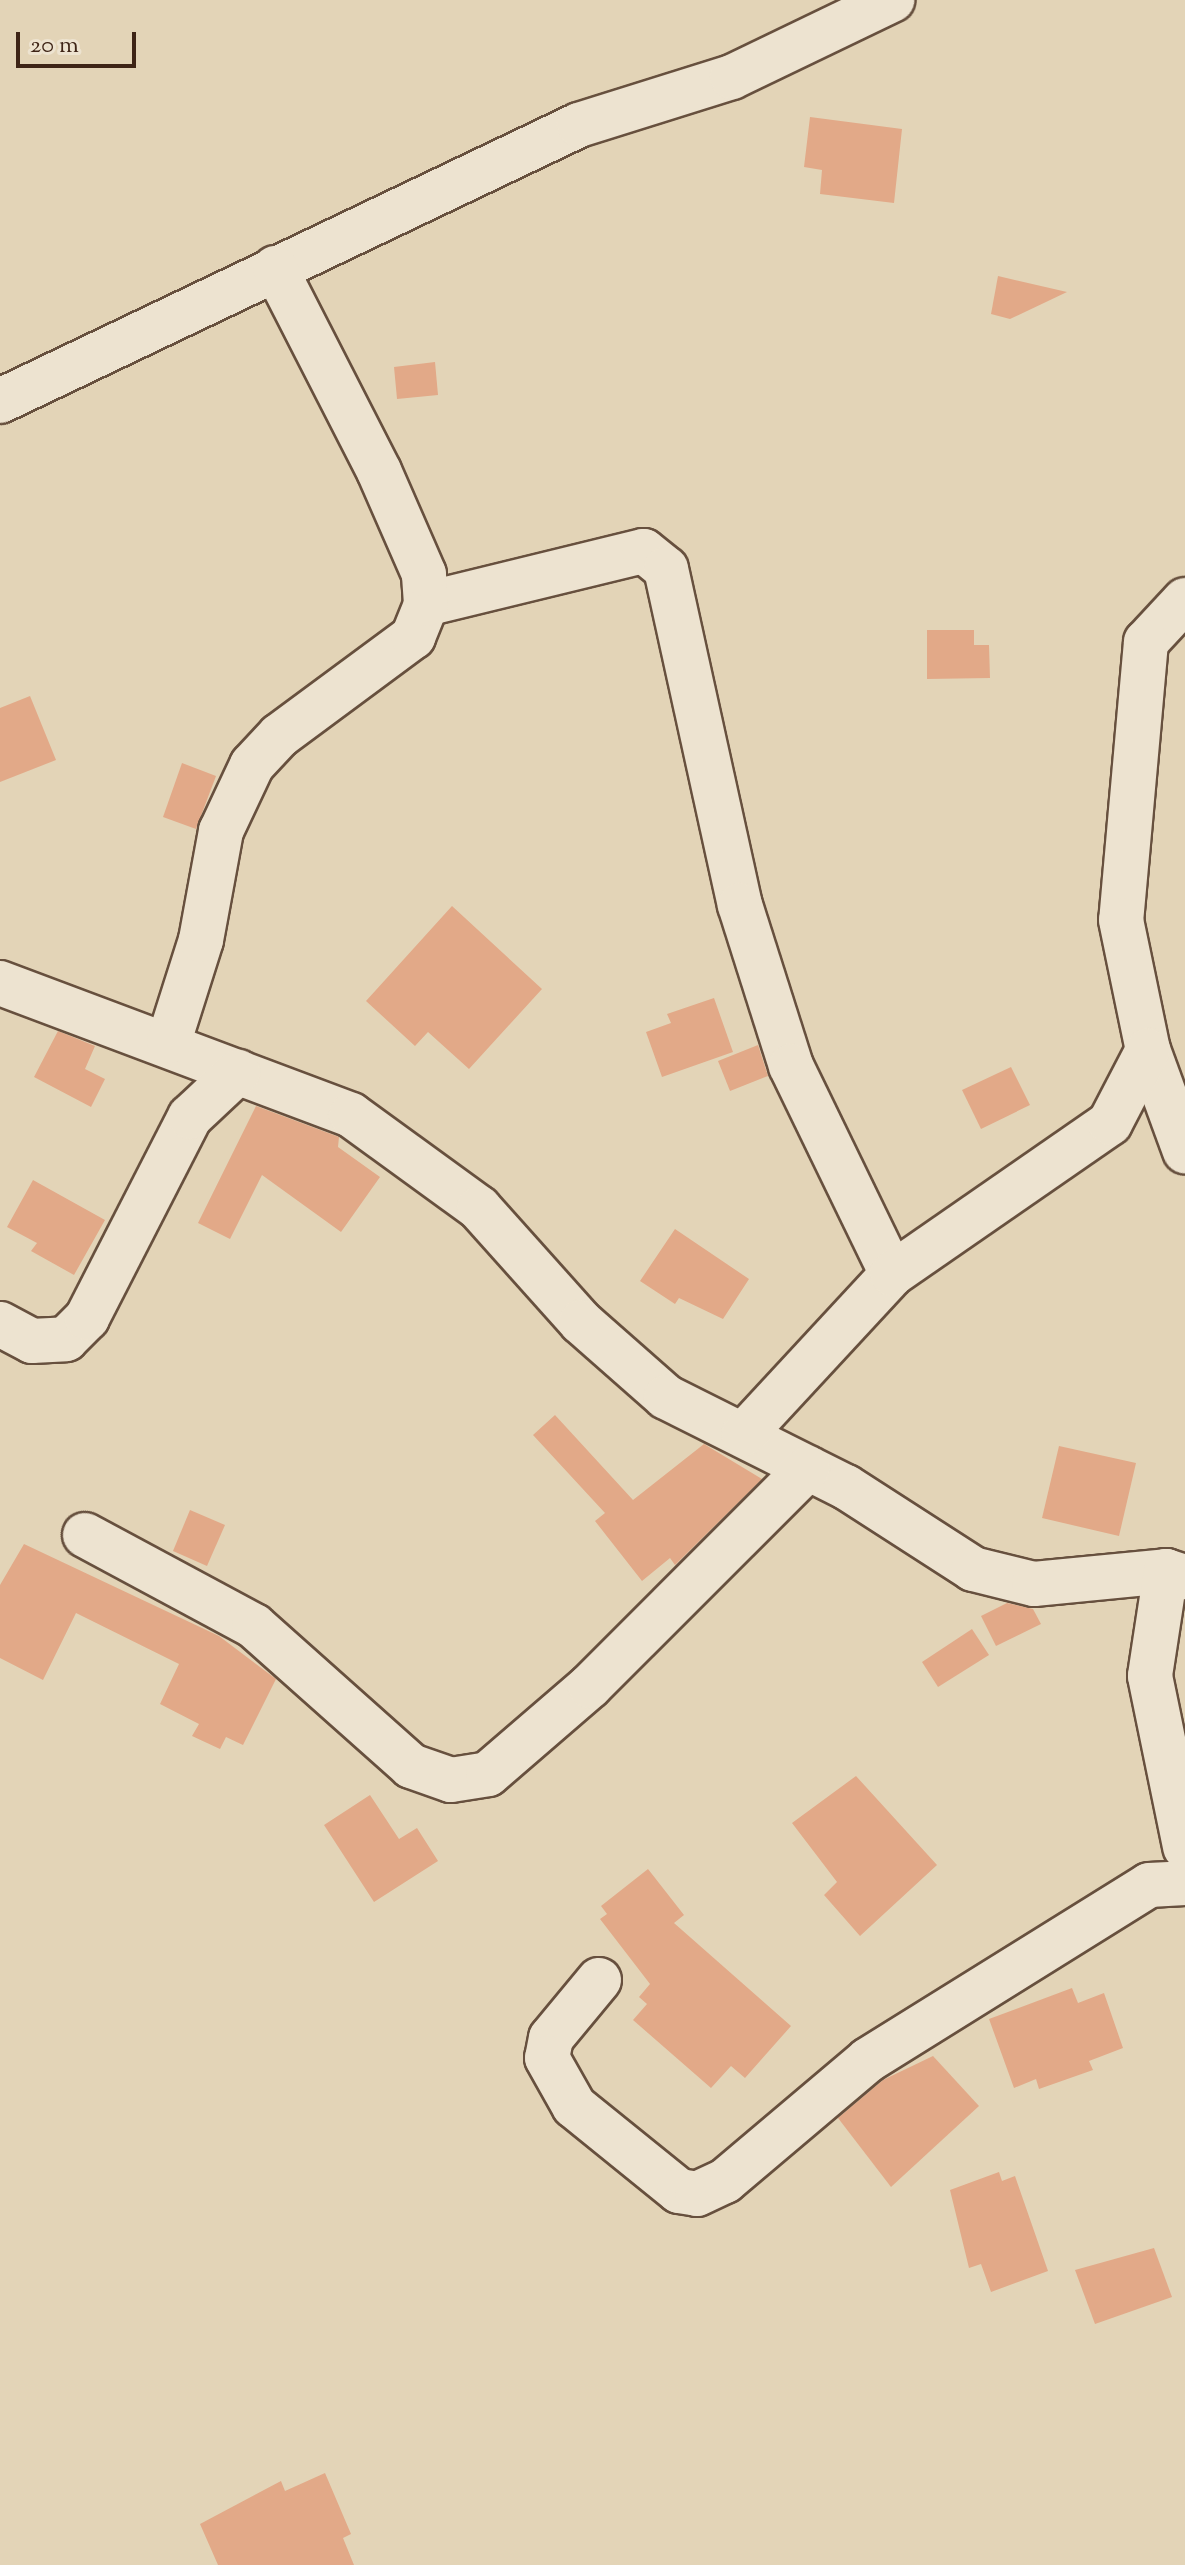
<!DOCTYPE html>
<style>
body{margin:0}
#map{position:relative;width:1185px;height:2565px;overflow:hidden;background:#e3d4b7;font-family:"Sorts Mill Goudy",serif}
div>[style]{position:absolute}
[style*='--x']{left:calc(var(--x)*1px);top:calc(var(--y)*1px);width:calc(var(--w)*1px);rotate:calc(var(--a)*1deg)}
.building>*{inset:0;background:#e2a988}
.roads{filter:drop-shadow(2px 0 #67503e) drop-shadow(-2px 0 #67503e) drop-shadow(0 2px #67503e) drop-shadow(0 -2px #67503e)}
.minor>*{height:44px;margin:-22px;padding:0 22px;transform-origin:22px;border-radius:22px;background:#ede3d0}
span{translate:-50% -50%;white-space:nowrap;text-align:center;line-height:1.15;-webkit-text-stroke:7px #ede3d0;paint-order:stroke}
.scale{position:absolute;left:16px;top:32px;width:120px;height:36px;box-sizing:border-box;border:4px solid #3e2416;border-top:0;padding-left:10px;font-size:24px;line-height:28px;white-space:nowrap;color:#3e2416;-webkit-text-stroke:6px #ede3d0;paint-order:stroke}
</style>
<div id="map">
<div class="building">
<i style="clip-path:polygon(810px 117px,902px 129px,894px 203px,820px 194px,822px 170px,804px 167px)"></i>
<i style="clip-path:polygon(998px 276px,1067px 292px,1010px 319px,991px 314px)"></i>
<i style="clip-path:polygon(435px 362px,438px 395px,397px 399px,394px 367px)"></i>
<i style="clip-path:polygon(927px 630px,974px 630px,974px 645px,989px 645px,990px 678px,927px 679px)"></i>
<i style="clip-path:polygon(30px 696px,56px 760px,0 782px,0 708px)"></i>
<i style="clip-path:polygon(182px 763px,216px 776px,196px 829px,163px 817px)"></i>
<i style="clip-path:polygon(452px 906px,542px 989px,469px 1069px,428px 1032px,415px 1046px,366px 1001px)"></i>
<i style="clip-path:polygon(714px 998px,733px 1052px,662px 1077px,646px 1032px,671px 1023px,667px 1014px)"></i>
<i style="clip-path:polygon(58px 1031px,95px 1046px,85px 1069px,105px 1079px,91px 1107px,34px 1077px)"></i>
<i style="clip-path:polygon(758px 1045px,768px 1076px,730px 1091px,718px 1061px)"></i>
<i style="clip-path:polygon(1011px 1067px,1030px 1105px,981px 1129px,962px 1090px)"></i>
<i style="clip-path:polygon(256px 1106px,339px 1137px,338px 1147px,380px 1177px,341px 1232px,262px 1175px,230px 1239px,198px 1223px)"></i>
<i style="clip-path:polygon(33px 1180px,105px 1220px,74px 1275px,31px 1251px,37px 1243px,7px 1227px)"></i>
<i style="clip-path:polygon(675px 1229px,749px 1279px,723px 1319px,679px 1298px,675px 1304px,640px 1281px)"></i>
<i style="clip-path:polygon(555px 1415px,633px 1500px,704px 1444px,762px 1479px,675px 1565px,670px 1558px,642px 1581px,595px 1521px,605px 1513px,533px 1435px)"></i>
<i style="clip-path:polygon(1059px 1446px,1136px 1463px,1119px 1536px,1042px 1518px)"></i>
<i style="clip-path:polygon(190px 1510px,225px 1525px,207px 1566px,173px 1551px)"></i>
<i style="clip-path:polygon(24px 1544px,219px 1636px,276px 1679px,243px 1745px,226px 1737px,220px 1749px,192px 1736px,199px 1724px,160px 1704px,179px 1664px,76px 1613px,43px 1680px,0 1658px,0 1585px)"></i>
<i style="clip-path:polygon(1007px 1603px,1033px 1609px,1041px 1624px,996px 1646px,981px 1616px)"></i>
<i style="clip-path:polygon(972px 1629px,989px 1655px,938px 1687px,922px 1662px)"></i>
<i style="clip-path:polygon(856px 1776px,937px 1865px,860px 1936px,824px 1895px,837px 1882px,792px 1823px)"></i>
<i style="clip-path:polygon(370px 1795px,399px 1839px,417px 1828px,438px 1861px,374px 1902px,324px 1825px)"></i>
<i style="clip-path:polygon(648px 1869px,684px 1915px,674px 1923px,791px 2026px,745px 2078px,731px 2066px,711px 2088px,633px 2020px,647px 2004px,639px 1997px,650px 1984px,600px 1919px,607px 1914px,601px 1906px)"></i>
<i style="clip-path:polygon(1072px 1988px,1078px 2003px,1104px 1993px,1123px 2048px,1089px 2061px,1093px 2070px,1039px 2089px,1036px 2079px,1014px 2088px,989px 2019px)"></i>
<i style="clip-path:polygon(933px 2056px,979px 2106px,891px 2187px,838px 2118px,883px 2080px)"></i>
<i style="clip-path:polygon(999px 2172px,1002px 2181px,1015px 2176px,1048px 2271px,991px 2292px,981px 2264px,969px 2268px,950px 2190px)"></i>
<i style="clip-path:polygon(1154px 2248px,1172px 2297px,1095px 2324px,1075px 2270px)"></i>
<i style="clip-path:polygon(325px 2473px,351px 2534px,343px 2538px,354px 2565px,218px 2565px,200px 2524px,281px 2481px,285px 2491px)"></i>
</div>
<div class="roads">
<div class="minor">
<i style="--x:0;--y:401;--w:641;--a:-25.49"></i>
<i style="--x:579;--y:125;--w:160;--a:-17.4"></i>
<i style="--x:732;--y:77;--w:178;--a:-25.7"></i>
<i style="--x:1185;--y:600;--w:57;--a:132.9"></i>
<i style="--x:1146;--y:642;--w:279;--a:95.1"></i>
<i style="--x:1121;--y:920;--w:133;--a:78.3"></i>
<i style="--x:1148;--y:1050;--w:108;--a:69.9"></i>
<i style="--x:426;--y:604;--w:224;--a:-13.7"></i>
<i style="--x:644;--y:551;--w:28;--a:39"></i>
<i style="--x:666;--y:569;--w:344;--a:77.6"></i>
<i style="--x:740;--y:905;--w:169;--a:72.4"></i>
<i style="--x:791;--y:1066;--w:231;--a:64.1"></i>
<i style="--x:0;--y:983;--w:375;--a:20.6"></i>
<i style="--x:351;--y:1115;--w:158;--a:36"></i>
<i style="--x:479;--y:1208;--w:153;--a:48.2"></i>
<i style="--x:581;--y:1322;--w:113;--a:41.4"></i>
<i style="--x:666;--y:1397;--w:201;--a:26.6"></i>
<i style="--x:846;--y:1487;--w:151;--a:32.8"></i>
<i style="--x:973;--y:1569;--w:63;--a:13.8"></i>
<i style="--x:1034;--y:1584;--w:133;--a:-5.6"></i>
<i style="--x:1166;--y:1571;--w:20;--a:18"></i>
<i style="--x:169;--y:1041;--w:106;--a:-72.4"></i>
<i style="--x:201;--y:940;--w:111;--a:-79.6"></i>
<i style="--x:221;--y:831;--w:73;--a:-64.8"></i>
<i style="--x:252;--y:765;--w:40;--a:-47"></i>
<i style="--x:279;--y:736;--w:167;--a:-36.5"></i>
<i style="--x:413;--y:637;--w:35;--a:-68"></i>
<i style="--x:426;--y:604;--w:30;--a:-94"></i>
<i style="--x:424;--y:574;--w:112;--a:-113.6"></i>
<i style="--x:379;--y:471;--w:228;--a:-117.1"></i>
<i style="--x:0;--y:1324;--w:36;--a:28"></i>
<i style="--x:32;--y:1341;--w:34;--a:-3"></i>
<i style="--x:66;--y:1339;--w:30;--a:-45"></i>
<i style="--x:87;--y:1318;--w:226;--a:-62.9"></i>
<i style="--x:190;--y:1117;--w:66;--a:-43.2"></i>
<i style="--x:744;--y:1434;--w:218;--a:-47.2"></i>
<i style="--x:892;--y:1274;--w:265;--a:-34.7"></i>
<i style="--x:1110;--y:1123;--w:82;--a:-62.5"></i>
<i style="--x:85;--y:1535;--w:192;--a:28.3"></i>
<i style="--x:254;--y:1626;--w:210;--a:41.7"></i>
<i style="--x:411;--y:1766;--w:42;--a:19.3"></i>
<i style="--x:451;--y:1780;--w:37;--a:-9"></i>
<i style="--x:488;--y:1774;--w:135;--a:-40.8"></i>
<i style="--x:590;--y:1686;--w:308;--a:-45"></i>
<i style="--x:1166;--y:1571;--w:106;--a:98.7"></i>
<i style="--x:1150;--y:1676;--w:175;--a:78.4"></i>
<i style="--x:599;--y:1980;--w:75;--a:129.6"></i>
<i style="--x:551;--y:2038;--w:20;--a:101"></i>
<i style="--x:547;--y:2058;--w:55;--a:60.6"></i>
<i style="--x:574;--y:2106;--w:135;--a:39"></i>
<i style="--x:679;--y:2191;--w:18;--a:9"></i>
<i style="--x:697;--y:2194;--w:31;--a:-25"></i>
<i style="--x:725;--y:2181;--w:187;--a:-40.2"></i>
<i style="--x:868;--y:2060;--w:331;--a:-31.9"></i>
<i style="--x:1149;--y:1885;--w:36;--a:-3"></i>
</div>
</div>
<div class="scale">20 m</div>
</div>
